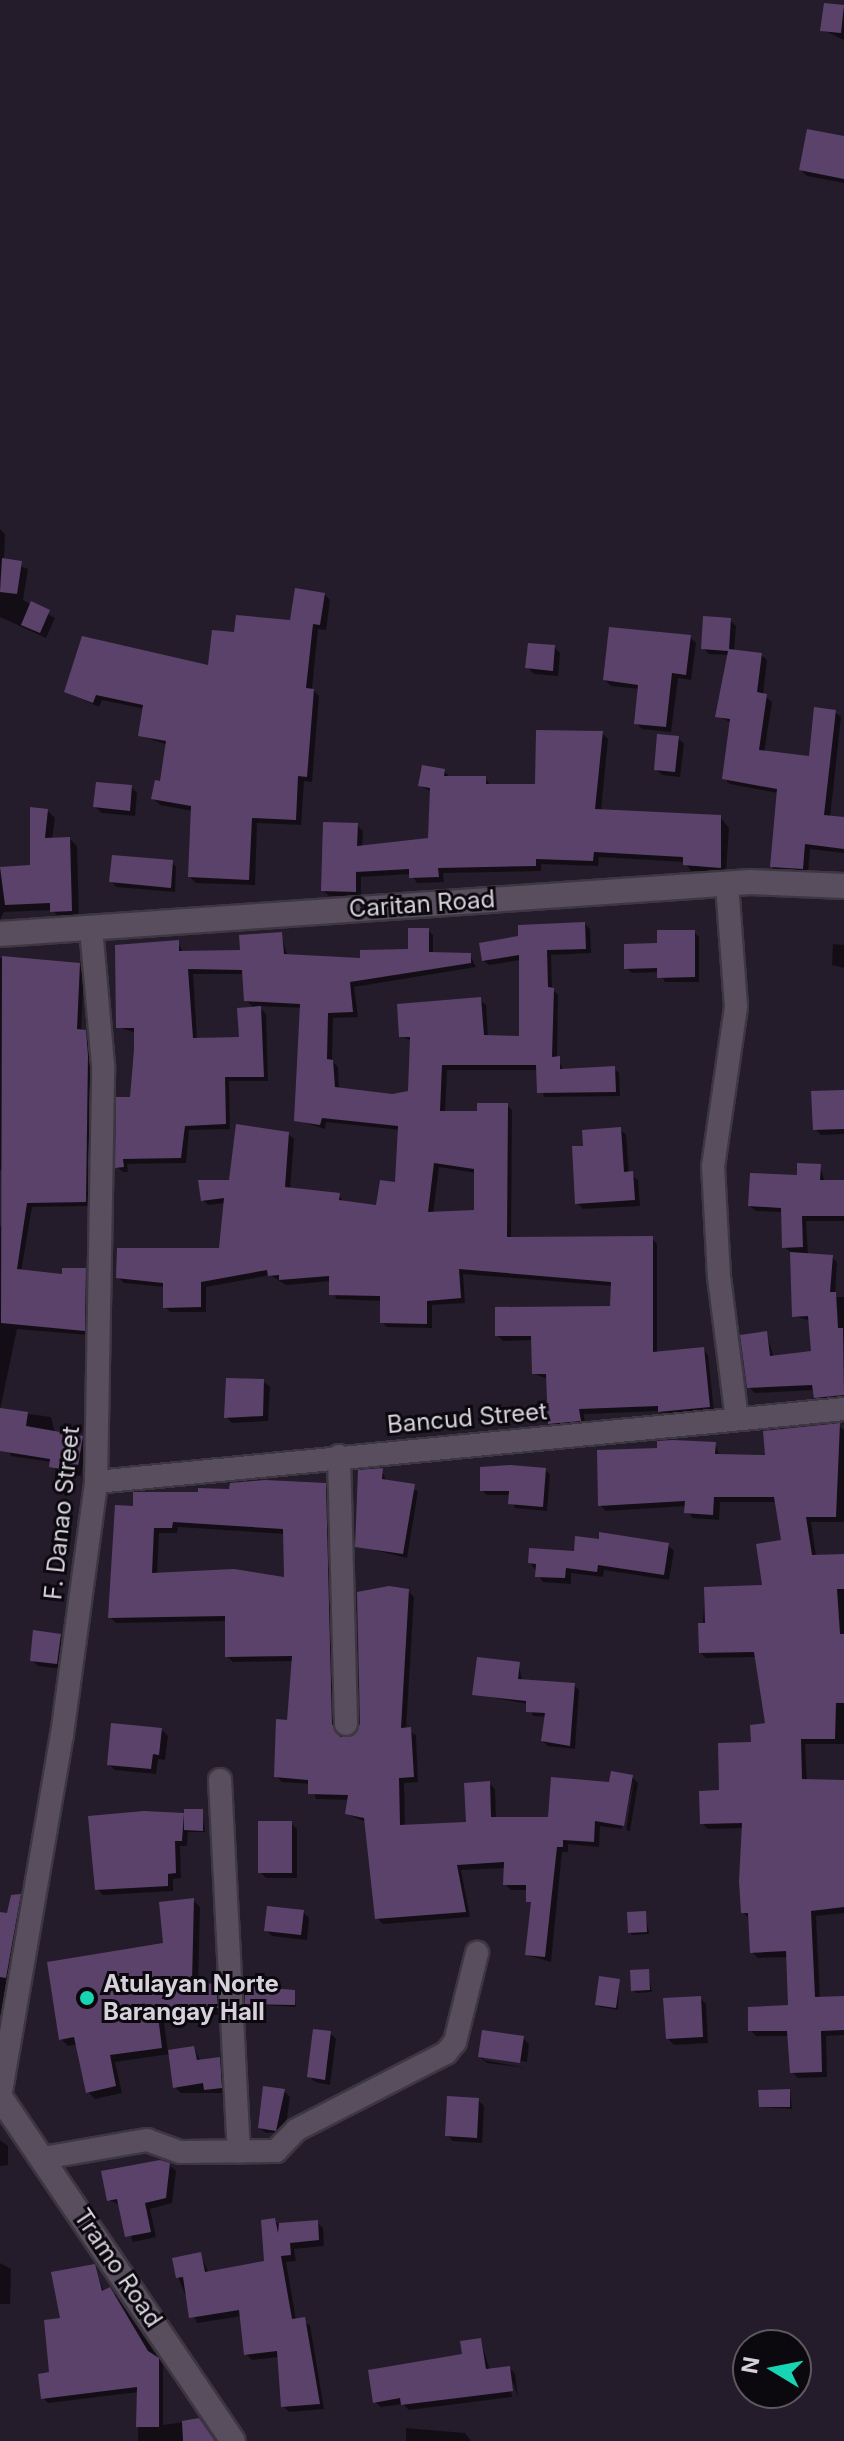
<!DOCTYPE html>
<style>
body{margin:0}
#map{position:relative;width:844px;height:2441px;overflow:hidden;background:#241c2a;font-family:Inter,sans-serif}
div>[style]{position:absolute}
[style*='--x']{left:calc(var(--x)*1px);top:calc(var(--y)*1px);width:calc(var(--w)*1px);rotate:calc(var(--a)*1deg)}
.shadow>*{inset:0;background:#0007}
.building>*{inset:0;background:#5b426b}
.roads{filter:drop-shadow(2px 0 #3d3742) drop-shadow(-2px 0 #3d3742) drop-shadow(0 2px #3d3742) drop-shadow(0 -2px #3d3742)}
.minor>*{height:22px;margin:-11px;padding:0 11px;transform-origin:11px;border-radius:11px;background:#584e5e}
.secondary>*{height:24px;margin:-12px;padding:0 12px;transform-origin:12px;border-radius:12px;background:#584e5e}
.dots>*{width:22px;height:22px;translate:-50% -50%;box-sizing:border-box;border:4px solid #0b080e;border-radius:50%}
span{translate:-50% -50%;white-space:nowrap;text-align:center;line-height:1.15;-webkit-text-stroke:6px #0b080e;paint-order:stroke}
.street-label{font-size:24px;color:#d7d1db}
.poi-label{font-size:24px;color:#d7d1db;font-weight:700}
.left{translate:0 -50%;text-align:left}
.north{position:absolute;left:732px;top:2329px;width:80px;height:80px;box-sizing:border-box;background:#0b080e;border:2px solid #5d5860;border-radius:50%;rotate:280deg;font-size:22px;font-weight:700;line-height:32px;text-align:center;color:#d7d1db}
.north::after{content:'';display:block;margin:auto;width:28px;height:36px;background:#17d5b2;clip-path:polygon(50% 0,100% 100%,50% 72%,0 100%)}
</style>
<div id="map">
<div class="shadow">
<i style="clip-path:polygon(826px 5px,844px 7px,844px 40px,823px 30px)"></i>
<i style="clip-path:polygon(844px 138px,844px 183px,807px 176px,801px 170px)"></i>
<i style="clip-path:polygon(0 529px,5px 534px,4px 560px,28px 569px,23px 600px,55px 618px,46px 638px,0 617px)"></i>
<i style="clip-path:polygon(324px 594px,330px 600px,326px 630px,318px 629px,312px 689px,319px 696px,312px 782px,304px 781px,301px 825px,257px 823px,255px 885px,196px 883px,190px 877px,192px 811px,160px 805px,154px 799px,162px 784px,168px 745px,141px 736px,145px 709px,102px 700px,99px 707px,66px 692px,210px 667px,236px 634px,292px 622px)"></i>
<i style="clip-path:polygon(730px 620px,736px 626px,734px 652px,761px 655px,767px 660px,763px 695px,772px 702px,764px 753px,810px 758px,835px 712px,841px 717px,830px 818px,844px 819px,844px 853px,810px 849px,808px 874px,778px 872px,772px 867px,778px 793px,730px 784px,724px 778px,732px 723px,717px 716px,729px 655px,709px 654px,703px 648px)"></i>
<i style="clip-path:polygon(690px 637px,696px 643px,691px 680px,678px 678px,671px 732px,642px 729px,636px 723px,640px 689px,611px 686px,605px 680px)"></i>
<i style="clip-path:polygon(554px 647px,560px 653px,558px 676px,534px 674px,528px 668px)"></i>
<i style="clip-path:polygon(602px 733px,608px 739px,601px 811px,720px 817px,729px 828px,726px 872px,691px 871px,685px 862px,599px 857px,598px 866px,541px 864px,541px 871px,443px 873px,444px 882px,417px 883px,411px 874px,361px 877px,361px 897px,329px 896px,323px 890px,357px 825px,363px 831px,362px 848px,430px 840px,432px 792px,420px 786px,444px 771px,450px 777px,485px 778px,491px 786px,537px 786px)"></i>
<i style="clip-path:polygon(678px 738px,684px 744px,680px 777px,662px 775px,656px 769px)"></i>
<i style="clip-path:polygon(131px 787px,137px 793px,135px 816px,102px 813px,95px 807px)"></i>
<i style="clip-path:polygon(48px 811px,55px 818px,52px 839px,70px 839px,77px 846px,79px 917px,60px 918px,52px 910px,4px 912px,0 920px,0 869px,32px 867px)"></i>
<i style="clip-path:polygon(172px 862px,176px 867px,175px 892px,116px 887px,112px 882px)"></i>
<i style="clip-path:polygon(evenodd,585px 924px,590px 929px,591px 953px,551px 955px,552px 989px,558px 995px,557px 1058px,564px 1071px,614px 1068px,619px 1073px,620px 1096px,544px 1097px,538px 1070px,447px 1070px,445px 1113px,479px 1113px,507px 1105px,512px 1110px,511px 1239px,652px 1238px,657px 1244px,657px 1354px,703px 1349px,708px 1355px,714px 1412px,665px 1417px,660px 1411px,584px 1414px,585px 1425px,556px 1428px,550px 1423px,548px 1379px,534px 1374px,533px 1340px,503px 1341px,497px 1335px,612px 1308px,613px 1286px,463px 1274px,465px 1303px,432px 1305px,432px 1328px,387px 1327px,382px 1322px,382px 1301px,336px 1299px,331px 1281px,286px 1285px,270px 1275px,206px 1287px,206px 1312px,170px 1312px,165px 1307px,165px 1287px,124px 1283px,118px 1277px,221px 1250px,225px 1203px,208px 1205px,203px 1200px,288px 1134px,294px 1139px,290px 1190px,339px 1195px,344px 1203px,378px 1207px,397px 1185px,400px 1130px,326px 1122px,325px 1129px,296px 1120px,302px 1008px,258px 1006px,266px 1014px,268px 1081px,229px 1081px,230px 1129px,189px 1130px,186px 1163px,127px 1164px,128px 1172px,123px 1172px,117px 1167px,132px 1099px,136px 1033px,118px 1027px,178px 942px,183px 953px,242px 952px,281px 934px,288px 957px,362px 960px,410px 951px,428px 930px,433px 935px,433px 954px,470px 955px,476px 967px,354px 987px,358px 1017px,333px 1018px,332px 1061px,338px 1067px,339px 1090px,392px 1096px,410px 1093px,412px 1041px,400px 1036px,480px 1000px,486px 1005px,488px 1037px,521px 1038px,521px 960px,489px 965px,483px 960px,585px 924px,193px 974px,244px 974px,246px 1000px,255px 1009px,241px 1039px,197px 1040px,193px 974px,585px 924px,439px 1167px,476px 1173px,476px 1212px,433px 1214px,439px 1167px)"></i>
<i style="clip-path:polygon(694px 932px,699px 937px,699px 982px,665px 982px,659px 972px,632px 973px,626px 968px,659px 945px)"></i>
<i style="clip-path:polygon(833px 944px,844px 945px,844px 968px,832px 965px)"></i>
<i style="clip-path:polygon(0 958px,79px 965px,84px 970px,81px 1031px,90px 1037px,92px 1061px,91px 1206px,32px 1207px,21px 1272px,64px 1276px,85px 1270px,90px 1275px,89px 1335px,17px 1329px,0 1410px,0 1226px,7px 1227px,4px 1170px,0 1170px)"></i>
<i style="clip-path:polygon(844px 1092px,844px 1134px,821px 1135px,815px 1129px)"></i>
<i style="clip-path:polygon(620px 1129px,626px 1135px,629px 1174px,638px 1180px,640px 1206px,583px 1209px,577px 1203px,585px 1148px)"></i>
<i style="clip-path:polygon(820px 1166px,825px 1182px,844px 1182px,844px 1221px,806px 1221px,808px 1255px,832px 1257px,837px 1262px,835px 1297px,844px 1297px,844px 1401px,821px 1402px,815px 1390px,755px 1393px,749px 1387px,766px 1333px,774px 1357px,813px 1353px,811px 1321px,794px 1316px,792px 1253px,784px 1247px,783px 1212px,756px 1211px,750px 1206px)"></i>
<i style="clip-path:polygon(263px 1381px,270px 1387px,268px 1421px,232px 1423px,226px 1417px)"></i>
<i style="clip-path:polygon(0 1410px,51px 1417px,55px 1433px,82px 1437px,87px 1442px,81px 1476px,56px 1471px,51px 1462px,11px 1456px,0 1430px)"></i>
<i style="clip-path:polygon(839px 1426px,844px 1430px,844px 1522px,811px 1522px,816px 1556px,844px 1556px,844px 1744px,805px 1744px,807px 1782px,844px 1782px,844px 1913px,816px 1916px,820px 1999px,844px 1998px,844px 2035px,826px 2036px,827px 2077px,798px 2078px,792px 2072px,790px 2036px,756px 2036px,750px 2030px,790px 2007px,788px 1957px,758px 1958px,752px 1952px,749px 1918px,743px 1912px,744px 1828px,708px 1829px,702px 1823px,767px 1725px,757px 1657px,706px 1658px,701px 1653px,705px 1589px,764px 1587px,783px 1542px,777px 1502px,720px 1502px,719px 1520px,692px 1518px,687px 1506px,606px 1511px,600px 1505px,659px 1450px,715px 1444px,720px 1456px,767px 1457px)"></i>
<i style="clip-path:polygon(382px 1470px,386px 1481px,418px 1491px,407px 1558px,357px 1546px)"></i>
<i style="clip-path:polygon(545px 1470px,550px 1474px,547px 1511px,515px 1508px,511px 1495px,487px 1495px,482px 1490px)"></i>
<i style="clip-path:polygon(evenodd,325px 1484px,331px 1490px,337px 1732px,341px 1739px,354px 1738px,362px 1725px,408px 1591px,414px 1597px,406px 1730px,416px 1735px,418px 1782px,404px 1783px,405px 1827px,468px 1824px,489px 1783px,495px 1789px,496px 1819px,550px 1819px,611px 1784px,632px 1777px,634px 1779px,622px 1829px,600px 1826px,599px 1847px,568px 1844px,568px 1852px,562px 1852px,551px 1962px,527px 1955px,533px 1906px,528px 1890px,511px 1890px,505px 1884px,506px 1868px,461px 1870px,470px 1917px,383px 1924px,377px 1918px,366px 1822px,347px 1814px,350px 1800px,316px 1799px,310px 1784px,282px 1782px,276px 1776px,289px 1722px,293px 1661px,233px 1662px,227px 1656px,227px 1621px,116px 1623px,110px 1617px,134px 1508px,231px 1491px,325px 1484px,178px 1527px,285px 1534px,286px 1579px,157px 1575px,159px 1533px,177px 1533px,178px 1527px)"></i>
<i style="clip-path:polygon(668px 1545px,674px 1551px,669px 1580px,604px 1570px,603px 1577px,571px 1573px,571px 1584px,543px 1582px,530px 1562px)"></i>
<i style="clip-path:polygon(60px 1636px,66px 1642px,63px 1669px,38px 1666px,32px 1660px)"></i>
<i style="clip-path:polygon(519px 1664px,522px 1681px,574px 1685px,579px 1690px,575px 1749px,548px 1746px,543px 1741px,547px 1717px,533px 1716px,528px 1704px,474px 1694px)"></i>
<i style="clip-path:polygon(162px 1730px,168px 1736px,165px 1760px,158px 1759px,156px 1774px,115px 1770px,109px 1764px)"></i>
<i style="clip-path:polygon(634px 1779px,638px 1783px,630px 1831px,626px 1830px)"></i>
<i style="clip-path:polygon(202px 1811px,205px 1832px,188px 1832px,187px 1846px,180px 1846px,181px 1878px,173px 1879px,173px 1891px,103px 1895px,97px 1889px,183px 1815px)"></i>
<i style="clip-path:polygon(291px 1823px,297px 1829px,297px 1878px,266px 1878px,260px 1872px)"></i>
<i style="clip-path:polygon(20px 1896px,29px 1905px,0 2043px,0 1914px,9px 1916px)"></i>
<i style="clip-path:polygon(193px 1900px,200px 1907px,198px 1985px,216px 1986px,223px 1993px,224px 2015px,163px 2015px,168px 2052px,194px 2048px,201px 2062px,219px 2059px,225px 2065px,227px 2093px,181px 2093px,175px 2087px,170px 2054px,115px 2062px,122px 2093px,95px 2099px,88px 2092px,78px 2044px,68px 2046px,61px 2039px,166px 1945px)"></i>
<i style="clip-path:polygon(303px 1912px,309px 1918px,307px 1940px,272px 1936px,266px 1930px)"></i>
<i style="clip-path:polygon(645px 1913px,649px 1934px,632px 1935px,630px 1933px)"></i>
<i style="clip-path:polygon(648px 1971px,652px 1992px,636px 1993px,633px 1990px)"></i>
<i style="clip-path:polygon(619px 1981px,618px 2010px,600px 2007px,597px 2005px)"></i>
<i style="clip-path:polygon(294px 1992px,296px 2007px,247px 2004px)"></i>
<i style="clip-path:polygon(700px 1998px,706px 2004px,708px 2043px,674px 2045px,668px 2039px)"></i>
<i style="clip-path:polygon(330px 2033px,336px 2039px,330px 2085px,315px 2082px,309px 2076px)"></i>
<i style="clip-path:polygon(523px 2038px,529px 2044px,527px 2062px,484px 2056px,484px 2060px,526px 2068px,487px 2063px,480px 2057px)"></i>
<i style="clip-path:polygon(284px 2091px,290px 2097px,285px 2132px,266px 2133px,260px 2128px)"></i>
<i style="clip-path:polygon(790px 2091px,792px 2109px,760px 2107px)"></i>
<i style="clip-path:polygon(478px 2100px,484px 2106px,482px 2143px,453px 2141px,447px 2135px)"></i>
<i style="clip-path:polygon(0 2140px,8px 2146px,8px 2165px,0 2166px)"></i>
<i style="clip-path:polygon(169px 2165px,176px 2171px,172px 2203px,150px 2209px,156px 2237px,133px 2242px,120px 2205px,109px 2200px)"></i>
<i style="clip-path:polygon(275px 2221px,280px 2225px,317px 2222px,323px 2228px,324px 2246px,294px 2249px,296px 2261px,286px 2262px,296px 2320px,310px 2325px,324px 2409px,289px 2412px,283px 2406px,279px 2357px,252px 2360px,246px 2354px,242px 2316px,197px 2323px,178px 2277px,200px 2254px,209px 2273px,266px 2262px)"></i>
<i style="clip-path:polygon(0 2263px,11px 2269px,10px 2304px,0 2304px)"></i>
<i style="clip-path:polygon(94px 2266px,104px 2292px,115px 2294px,163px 2365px,163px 2425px,199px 2420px,215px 2441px,138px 2441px,139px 2392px,48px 2403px,43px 2398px,62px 2320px)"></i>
<i style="clip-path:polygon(481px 2341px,490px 2371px,510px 2368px,515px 2374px,518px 2397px,509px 2372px,512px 2397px,409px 2410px,403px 2404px,381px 2407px,375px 2402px,464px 2356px)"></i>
<i style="clip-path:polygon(406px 2428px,465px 2433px,471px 2441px,406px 2441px)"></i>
</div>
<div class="building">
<i style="clip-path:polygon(824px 3px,844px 5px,841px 33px,820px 31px)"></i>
<i style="clip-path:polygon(807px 129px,844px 136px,844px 179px,799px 170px)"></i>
<i style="clip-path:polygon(2px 558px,22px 561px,17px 594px,0 592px)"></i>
<i style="clip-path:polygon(295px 588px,325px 593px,320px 625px,313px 624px,306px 688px,314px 689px,307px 777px,298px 776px,296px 820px,252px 818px,249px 880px,188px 877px,191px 806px,151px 799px,155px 780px,160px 781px,166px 741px,138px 736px,143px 705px,96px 695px,93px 703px,64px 692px,82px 636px,208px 665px,212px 630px,234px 632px,236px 615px,290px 620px)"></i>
<i style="clip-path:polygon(31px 601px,50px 610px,40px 633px,21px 625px)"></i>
<i style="clip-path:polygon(703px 616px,731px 618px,729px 649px,762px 653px,757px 692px,767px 694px,759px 750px,809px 756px,814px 707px,836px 710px,824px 815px,844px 817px,844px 849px,805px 844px,803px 869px,770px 867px,777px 789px,722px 779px,730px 719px,715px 717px,728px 651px,701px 649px)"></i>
<i style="clip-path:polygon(609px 627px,691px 635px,686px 675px,672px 673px,666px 727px,634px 724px,638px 685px,603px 680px)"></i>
<i style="clip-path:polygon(528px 643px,555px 645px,553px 671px,525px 668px)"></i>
<i style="clip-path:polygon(536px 730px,603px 731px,595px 809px,721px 815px,721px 868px,683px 865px,683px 857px,594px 852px,593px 861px,536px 859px,536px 866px,438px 868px,439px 877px,409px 878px,409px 869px,356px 872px,356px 892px,321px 891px,323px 822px,358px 823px,357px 846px,428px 838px,430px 788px,418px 786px,422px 765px,445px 769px,444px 776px,486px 776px,486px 784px,535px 784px)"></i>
<i style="clip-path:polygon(657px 734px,679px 736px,675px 772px,654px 770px)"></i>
<i style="clip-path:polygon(96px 782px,132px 785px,130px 811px,93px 807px)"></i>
<i style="clip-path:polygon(30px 807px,48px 809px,45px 838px,70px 837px,72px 911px,50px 912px,50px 903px,5px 905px,0 867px,30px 865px)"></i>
<i style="clip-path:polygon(112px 855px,173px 860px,171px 888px,109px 882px)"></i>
<i style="clip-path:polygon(evenodd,585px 922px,586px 949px,547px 950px,548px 987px,554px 988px,552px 1057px,560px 1056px,560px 1069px,615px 1066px,616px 1092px,537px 1093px,536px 1065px,442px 1065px,440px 1111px,477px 1111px,477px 1103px,508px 1103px,507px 1237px,653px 1236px,653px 1352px,704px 1347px,710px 1407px,658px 1412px,658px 1406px,579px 1409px,581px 1421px,548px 1424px,546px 1374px,532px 1374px,531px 1336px,495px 1336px,495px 1307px,610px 1306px,611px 1282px,459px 1269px,461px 1298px,427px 1301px,427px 1324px,380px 1323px,380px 1296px,329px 1295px,329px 1276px,279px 1280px,279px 1275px,268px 1276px,267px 1270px,201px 1282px,201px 1307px,163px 1308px,163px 1283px,116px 1278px,117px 1248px,219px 1248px,224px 1198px,201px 1201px,198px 1180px,229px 1180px,236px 1124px,289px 1132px,285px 1187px,340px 1193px,339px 1200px,376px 1205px,380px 1180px,395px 1182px,398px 1126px,322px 1118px,320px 1125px,294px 1121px,300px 1004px,244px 1001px,242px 970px,188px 969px,193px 1038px,239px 1037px,237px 1008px,261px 1006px,264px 1077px,225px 1077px,226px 1124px,185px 1126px,181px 1158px,123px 1159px,124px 1167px,115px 1168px,116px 1097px,130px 1097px,134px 1050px,134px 1028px,116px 1028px,115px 945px,179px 940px,179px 951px,240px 950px,239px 935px,282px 932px,284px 954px,360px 958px,360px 950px,408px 949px,408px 928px,429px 928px,429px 952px,471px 953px,471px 963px,350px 982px,353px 1012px,328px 1013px,327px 1059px,333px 1060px,335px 1087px,392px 1094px,408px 1091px,410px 1037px,399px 1037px,397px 1004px,481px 997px,484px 1035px,519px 1036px,519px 955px,482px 961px,479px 943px,518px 936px,518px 925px,585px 922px,434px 1163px,474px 1169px,474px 1210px,428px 1212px,434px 1163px)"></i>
<i style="clip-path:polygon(657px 930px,695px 930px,695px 977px,657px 978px,657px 968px,624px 969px,624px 944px,657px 943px)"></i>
<i style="clip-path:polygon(2px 956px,80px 963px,77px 1029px,86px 1030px,88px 1055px,86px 1202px,27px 1203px,17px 1269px,62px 1274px,62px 1268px,86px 1268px,85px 1331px,1px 1323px)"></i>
<i style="clip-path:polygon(844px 1090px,844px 1129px,813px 1130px,811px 1091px)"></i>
<i style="clip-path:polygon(621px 1127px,624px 1172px,633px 1171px,635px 1200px,575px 1204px,572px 1146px,583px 1146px,582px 1130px)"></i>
<i style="clip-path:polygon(797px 1163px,821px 1164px,820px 1180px,844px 1180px,844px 1216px,802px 1216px,803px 1247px,782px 1248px,781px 1208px,748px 1206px,750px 1173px,797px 1175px)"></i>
<i style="clip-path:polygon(790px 1252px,833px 1255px,830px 1292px,836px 1292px,838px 1328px,843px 1328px,844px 1395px,814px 1398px,812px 1385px,747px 1388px,740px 1335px,767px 1331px,770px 1356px,811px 1351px,808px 1316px,792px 1317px)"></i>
<i style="clip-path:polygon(226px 1378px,264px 1379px,263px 1416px,224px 1418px)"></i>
<i style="clip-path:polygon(0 1408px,28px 1412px,26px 1426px,83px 1436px,77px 1472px,49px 1467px,50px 1459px,0 1451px)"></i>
<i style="clip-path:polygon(840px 1423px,836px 1517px,806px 1517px,812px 1555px,844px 1554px,844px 1589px,837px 1589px,840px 1634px,844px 1634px,844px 1703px,836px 1703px,835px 1739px,801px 1739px,802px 1779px,844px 1780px,844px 1907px,811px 1911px,815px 1997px,844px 1996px,844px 2030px,821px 2031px,822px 2072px,790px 2073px,787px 2031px,748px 2031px,748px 2007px,788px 2005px,786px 1951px,750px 1953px,748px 1913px,741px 1913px,739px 1881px,742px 1823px,700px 1824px,699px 1791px,719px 1790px,718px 1743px,751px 1742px,750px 1725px,765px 1723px,754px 1652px,699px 1653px,698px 1623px,705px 1623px,704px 1587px,762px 1585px,756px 1544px,781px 1540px,774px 1497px,714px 1497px,713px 1515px,684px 1513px,685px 1501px,598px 1506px,597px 1450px,657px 1448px,657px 1441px,673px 1440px,716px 1442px,715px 1454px,765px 1455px,763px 1431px)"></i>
<i style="clip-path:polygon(511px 1465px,546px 1468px,543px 1507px,508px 1504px,509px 1491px,480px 1491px,480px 1467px)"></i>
<i style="clip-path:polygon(383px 1468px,382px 1479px,415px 1484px,403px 1554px,355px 1547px,358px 1470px)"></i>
<i style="clip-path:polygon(evenodd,265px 1480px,326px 1483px,332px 1724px,340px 1737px,353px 1736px,360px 1724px,357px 1592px,389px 1586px,409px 1589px,401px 1728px,411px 1727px,414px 1777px,399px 1778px,400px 1825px,466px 1822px,464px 1783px,490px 1781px,491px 1817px,548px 1817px,551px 1777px,609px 1782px,611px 1771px,633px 1775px,624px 1826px,595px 1821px,594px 1842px,563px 1840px,563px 1847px,557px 1847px,545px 1957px,525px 1955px,531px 1902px,526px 1902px,526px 1885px,503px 1885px,504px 1862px,457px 1865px,466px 1912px,375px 1919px,364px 1818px,345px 1814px,348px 1795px,308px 1794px,308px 1780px,274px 1777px,276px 1719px,287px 1720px,292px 1656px,225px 1657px,225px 1616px,108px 1618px,115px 1505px,133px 1506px,133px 1492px,198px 1492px,198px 1488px,229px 1489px,230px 1483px,265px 1480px,173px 1522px,283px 1529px,284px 1577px,234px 1569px,152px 1573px,154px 1528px,172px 1528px,173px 1522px)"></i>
<i style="clip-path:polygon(599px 1532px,669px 1543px,664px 1575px,598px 1565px,597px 1572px,566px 1568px,565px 1578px,535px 1577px,536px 1564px,528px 1563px,529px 1548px,574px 1551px,575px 1536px,599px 1539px)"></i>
<i style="clip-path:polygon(33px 1630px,61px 1634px,57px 1664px,30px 1661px)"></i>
<i style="clip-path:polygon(477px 1657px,520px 1662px,518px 1679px,575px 1683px,570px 1746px,541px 1741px,545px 1713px,526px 1712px,526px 1701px,472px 1695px)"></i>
<i style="clip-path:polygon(111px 1723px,162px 1728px,159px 1755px,153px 1754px,151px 1769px,107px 1765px)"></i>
<i style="clip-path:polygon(184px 1809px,203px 1809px,203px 1831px,184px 1830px)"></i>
<i style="clip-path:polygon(144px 1811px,184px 1813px,182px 1841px,175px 1841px,176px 1873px,168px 1874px,168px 1886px,95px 1890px,88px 1816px)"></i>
<i style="clip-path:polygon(258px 1821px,292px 1821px,292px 1873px,258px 1873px)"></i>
<i style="clip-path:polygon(21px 1894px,6px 1978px,0 1977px,0 1912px,7px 1913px,11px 1895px)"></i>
<i style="clip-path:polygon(194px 1898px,192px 1982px,216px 1984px,218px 2008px,157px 2008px,162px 2048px,110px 2055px,116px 2086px,86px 2093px,74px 2037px,59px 2040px,47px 1962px,163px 1943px,159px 1902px)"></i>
<i style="clip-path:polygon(267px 1906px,304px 1910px,301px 1935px,264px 1931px)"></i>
<i style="clip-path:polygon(646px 1911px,647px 1932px,628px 1933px,627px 1912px)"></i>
<i style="clip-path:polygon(649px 1969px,650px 1990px,631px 1991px,630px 1970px)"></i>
<i style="clip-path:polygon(599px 1976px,620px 1979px,616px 2008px,595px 2005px)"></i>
<i style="clip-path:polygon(245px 1986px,295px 1990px,295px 2005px,245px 2004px)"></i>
<i style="clip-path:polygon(701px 1996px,703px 2037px,666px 2039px,663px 1998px)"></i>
<i style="clip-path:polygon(313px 2029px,331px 2031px,325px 2080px,307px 2077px)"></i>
<i style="clip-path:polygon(482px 2030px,524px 2036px,520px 2063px,478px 2057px)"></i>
<i style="clip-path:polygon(194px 2046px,197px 2060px,220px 2057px,222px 2088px,204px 2090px,203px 2083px,173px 2088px,168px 2050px)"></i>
<i style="clip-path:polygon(263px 2086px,285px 2089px,276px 2131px,258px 2128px)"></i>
<i style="clip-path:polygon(790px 2089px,790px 2107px,759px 2107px,758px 2090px)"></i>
<i style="clip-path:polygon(447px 2096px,479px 2098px,477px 2138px,445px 2136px)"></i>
<i style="clip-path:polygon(160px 2160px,170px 2163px,166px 2198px,145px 2203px,151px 2232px,125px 2237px,117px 2199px,107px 2201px,101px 2171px)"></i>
<i style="clip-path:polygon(275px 2218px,278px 2233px,279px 2223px,318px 2220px,319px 2240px,290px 2243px,291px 2255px,281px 2256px,292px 2319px,305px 2317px,320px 2404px,281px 2407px,277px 2351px,244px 2355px,239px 2310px,189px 2318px,183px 2277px,176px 2278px,172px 2258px,201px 2252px,205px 2272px,264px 2261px,261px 2220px)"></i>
<i style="clip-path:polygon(95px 2264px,102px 2291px,110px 2287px,148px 2351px,159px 2358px,159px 2427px,136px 2427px,137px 2387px,41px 2399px,38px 2374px,49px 2372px,44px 2320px,60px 2318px,51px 2272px)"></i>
<i style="clip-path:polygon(481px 2338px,486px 2369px,510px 2366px,513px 2391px,401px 2405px,400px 2398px,373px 2403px,368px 2370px,462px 2354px,460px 2341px)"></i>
<i style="clip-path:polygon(199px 2418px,215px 2441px,183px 2441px,182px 2421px)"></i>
</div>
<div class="roads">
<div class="minor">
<i style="--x:727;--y:884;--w:123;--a:85.8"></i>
<i style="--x:736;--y:1007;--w:161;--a:98.2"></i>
<i style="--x:713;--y:1166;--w:111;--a:86.9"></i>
<i style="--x:719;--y:1277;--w:143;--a:82.8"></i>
<i style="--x:339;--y:1456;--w:268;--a:88.5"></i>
<i style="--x:96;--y:1482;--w:752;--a:-5.57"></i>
<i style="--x:220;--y:1780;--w:372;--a:87.1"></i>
<i style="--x:0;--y:2097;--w:367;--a:-80.3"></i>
<i style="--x:62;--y:1735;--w:255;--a:-82.3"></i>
<i style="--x:96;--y:1482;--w:417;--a:-89"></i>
<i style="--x:103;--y:1065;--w:138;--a:-95"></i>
<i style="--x:43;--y:2158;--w:106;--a:-9.8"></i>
<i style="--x:147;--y:2140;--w:35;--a:20"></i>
<i style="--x:180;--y:2152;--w:96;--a:-0.6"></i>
<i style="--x:276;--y:2151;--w:29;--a:-46"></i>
<i style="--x:296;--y:2130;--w:169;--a:-27.2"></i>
<i style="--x:446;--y:2053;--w:14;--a:-51"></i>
<i style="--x:455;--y:2042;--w:92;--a:-76.1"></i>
</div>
<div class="secondary">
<i style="--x:0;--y:934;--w:752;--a:-3.97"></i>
<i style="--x:750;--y:882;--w:94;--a:2.4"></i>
<i style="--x:0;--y:2097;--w:415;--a:55.9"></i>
</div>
</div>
<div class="dots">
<i style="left:87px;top:1998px;background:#17d5b2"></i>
</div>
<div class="street-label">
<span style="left:422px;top:904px;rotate:-4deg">Caritan Road</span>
<span style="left:467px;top:1418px;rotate:-5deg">Bancud Street</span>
<span style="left:62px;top:1513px;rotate:-84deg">F. Danao Street</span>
<span style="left:118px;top:2268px;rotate:56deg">Tramo Road</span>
</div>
<div class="poi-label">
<span class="left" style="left:103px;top:1998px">Atulayan Norte<br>Barangay Hall</span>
</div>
<div class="north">N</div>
</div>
